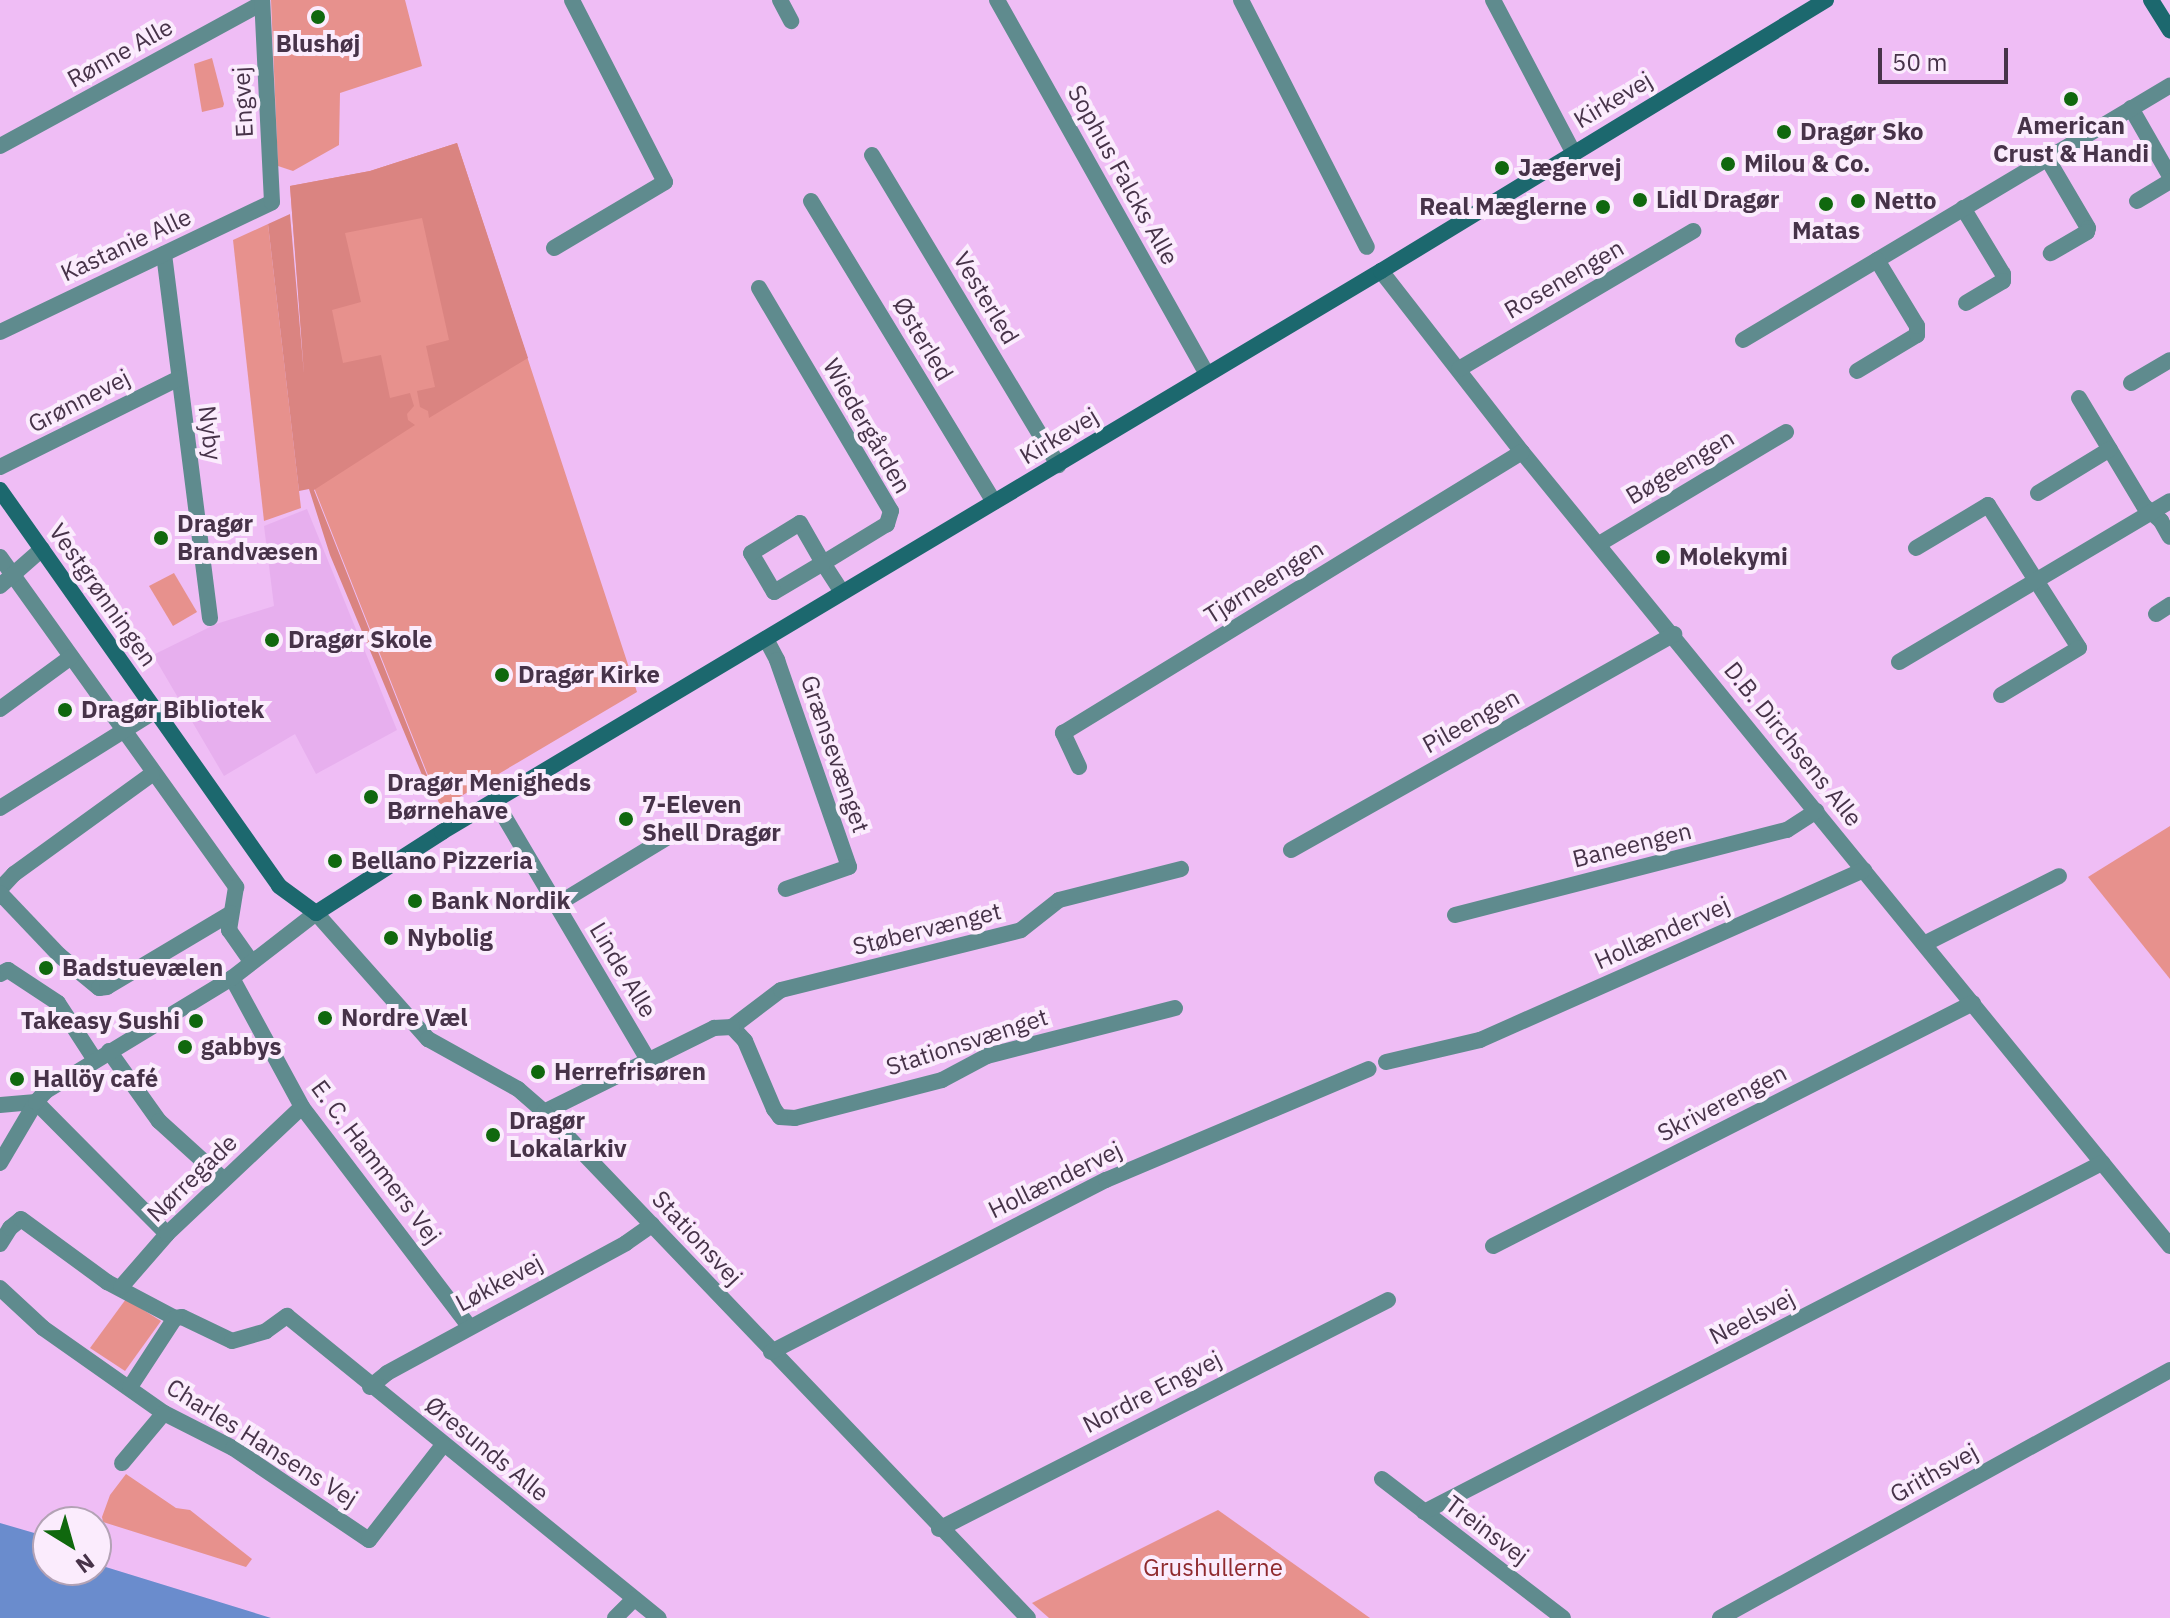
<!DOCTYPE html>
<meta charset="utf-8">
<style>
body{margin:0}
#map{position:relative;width:2170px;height:1618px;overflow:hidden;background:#efbdf5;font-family:"IBM Plex Sans",sans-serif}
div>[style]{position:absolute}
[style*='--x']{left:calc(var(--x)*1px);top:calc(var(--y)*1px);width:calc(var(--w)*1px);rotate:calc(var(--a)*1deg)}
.built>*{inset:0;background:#e7afee}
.green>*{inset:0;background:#e7918d}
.forest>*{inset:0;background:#da8481}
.water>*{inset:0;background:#6a8ccd}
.street>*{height:16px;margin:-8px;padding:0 8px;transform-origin:8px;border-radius:8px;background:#5f8b8e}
.secondary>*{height:16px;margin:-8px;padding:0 8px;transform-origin:8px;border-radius:8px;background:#1c686e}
.dots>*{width:22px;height:22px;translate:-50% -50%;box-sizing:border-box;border:4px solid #fbecfd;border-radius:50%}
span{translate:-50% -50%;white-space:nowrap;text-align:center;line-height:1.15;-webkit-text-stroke:8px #fbecfd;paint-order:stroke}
.poi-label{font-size:24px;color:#473349;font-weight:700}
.left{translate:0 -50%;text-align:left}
.right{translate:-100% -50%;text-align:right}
.street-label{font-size:24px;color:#473349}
.park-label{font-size:24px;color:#8f2a2e}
.north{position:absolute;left:32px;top:1506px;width:80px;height:80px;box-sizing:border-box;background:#fbecfd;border:2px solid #b3a2b5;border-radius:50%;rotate:143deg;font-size:22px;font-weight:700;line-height:32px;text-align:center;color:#473349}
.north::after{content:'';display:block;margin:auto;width:28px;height:36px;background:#10680e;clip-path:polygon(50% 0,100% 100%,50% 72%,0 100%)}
.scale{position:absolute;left:1878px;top:48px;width:130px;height:36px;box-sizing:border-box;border:4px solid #473349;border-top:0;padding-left:10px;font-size:24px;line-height:28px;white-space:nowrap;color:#473349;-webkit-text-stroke:6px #fbecfd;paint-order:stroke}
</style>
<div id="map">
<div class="built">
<i style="clip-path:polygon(307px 509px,397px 730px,316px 774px,295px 734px,224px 776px,153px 655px,216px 624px,274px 606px,264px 526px)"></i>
</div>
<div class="green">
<i style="clip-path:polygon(271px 0,405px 0,422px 66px,340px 93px,339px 145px,293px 171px,278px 166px)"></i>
<i style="clip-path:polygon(212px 58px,224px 104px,223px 107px,202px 112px,194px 64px)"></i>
<i style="clip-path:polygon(457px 143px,637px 692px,441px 808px,313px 485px,290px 186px,370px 171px)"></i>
<i style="clip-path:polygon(268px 224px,301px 508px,264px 521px,233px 240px)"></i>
<i style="clip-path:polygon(174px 573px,197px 612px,173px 626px,149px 586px)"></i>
<i style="clip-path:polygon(2170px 826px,2170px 979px,2088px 877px)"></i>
<i style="clip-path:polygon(126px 1299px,161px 1321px,125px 1371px,90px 1348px)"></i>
<i style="clip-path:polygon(126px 1474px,176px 1508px,190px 1510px,252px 1559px,246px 1567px,103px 1522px,102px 1517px,110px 1495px)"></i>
<i style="clip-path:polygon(1218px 1510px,1370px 1618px,1049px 1618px,1032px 1603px)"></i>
</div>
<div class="forest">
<i style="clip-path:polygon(457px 143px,528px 358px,429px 418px,428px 411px,420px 407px,417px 391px,435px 387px,426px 346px,449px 340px,422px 218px,345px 233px,361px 302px,332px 310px,343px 363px,381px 355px,390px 398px,410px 393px,414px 406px,407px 414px,408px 420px,415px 425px,314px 490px,434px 793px,430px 794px,330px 555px,309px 489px,299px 491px,268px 224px,290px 214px,304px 374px,290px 186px,370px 171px)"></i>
</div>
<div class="water">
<i style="clip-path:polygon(0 1523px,48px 1537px,48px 1570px,96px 1570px,96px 1564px,271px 1618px,0 1618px)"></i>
</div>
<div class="street">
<i style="--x:780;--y:0;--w:24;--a:62"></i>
<i style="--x:997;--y:0;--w:429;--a:60.7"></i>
<i style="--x:1241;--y:0;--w:277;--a:63"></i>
<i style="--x:1493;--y:0;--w:172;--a:62.2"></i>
<i style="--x:2131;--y:108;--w:78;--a:60.2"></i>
<i style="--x:0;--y:146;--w:298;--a:-28.6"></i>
<i style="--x:872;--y:155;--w:362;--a:59"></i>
<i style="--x:2047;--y:158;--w:81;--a:59.6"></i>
<i style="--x:2088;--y:228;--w:4;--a:104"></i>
<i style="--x:2087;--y:232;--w:42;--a:149.7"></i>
<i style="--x:811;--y:201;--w:352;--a:58.7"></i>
<i style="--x:2137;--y:201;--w:39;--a:-31"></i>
<i style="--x:1963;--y:208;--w:77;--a:58.8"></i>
<i style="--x:2003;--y:274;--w:7;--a:90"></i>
<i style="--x:2003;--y:281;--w:43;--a:149.3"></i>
<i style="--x:554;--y:248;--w:129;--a:-30.7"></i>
<i style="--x:665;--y:182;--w:204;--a:-117.1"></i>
<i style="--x:164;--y:254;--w:367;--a:82.8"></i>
<i style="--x:1381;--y:271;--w:229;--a:52.1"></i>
<i style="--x:1522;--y:452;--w:1025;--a:50.78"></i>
<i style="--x:759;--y:288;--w:259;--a:59.4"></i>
<i style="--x:891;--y:511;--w:14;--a:107"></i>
<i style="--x:887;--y:524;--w:75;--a:148.6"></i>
<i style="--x:823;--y:563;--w:35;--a:57"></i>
<i style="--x:0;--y:332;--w:301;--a:-25.5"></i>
<i style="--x:272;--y:202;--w:202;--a:-92.8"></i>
<i style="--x:1743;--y:340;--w:497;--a:-30.8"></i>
<i style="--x:1459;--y:369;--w:272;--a:-30.5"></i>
<i style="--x:1857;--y:371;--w:70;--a:-31"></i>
<i style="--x:1917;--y:335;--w:9;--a:-90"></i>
<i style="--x:1917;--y:326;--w:77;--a:-121.2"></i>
<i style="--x:2131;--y:383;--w:45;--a:-30.5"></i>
<i style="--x:2079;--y:398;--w:126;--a:59"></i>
<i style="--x:2144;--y:506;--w:23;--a:41"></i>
<i style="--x:2161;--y:521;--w:18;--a:61"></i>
<i style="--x:0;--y:467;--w:200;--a:-26.4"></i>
<i style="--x:2038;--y:493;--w:84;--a:-31.4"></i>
<i style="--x:800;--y:523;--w:46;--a:60.1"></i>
<i style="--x:823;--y:563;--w:57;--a:149.4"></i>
<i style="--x:774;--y:592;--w:45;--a:-120.5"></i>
<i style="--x:751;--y:553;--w:57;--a:-31.5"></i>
<i style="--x:1599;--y:544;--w:218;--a:-30.9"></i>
<i style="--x:1916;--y:548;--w:84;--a:-30.8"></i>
<i style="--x:1988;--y:505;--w:169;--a:57.5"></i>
<i style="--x:2079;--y:648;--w:91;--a:148.9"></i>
<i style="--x:0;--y:557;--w:406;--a:54.4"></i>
<i style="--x:236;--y:887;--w:44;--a:99.2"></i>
<i style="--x:229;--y:930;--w:39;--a:55"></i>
<i style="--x:0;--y:586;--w:56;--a:-41.4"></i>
<i style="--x:2156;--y:614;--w:17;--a:-33"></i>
<i style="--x:766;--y:639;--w:24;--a:62"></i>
<i style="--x:777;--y:660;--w:219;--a:70.8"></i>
<i style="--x:849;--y:867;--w:67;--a:160.8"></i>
<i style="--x:1899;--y:662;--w:315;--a:-30.7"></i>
<i style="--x:0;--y:709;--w:88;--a:-36.2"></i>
<i style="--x:1079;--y:767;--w:38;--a:-115"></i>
<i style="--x:1063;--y:733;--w:538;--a:-31.47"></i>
<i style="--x:495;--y:801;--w:301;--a:59.4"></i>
<i style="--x:0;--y:808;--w:183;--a:-32"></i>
<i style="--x:1291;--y:850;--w:440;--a:-29.4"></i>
<i style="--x:0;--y:889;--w:21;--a:-47"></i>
<i style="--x:14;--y:874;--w:170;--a:-35.9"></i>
<i style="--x:0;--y:893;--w:86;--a:46.4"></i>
<i style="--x:59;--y:955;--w:52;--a:39.5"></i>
<i style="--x:99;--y:988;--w:8;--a:-7"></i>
<i style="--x:107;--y:987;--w:144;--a:-30.8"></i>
<i style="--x:556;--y:905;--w:137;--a:-31.3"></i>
<i style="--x:1455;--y:915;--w:343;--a:-14.4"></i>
<i style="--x:1787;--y:830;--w:35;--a:-33"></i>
<i style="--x:1924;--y:944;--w:151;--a:-26.7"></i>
<i style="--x:0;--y:974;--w:9;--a:-27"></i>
<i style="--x:8;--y:970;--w:60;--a:33.4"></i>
<i style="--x:58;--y:1003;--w:68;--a:57"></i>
<i style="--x:232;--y:978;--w:147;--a:61.5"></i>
<i style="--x:302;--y:1107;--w:275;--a:52.7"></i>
<i style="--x:732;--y:1027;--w:19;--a:47"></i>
<i style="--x:745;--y:1041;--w:74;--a:66.9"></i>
<i style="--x:774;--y:1109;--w:10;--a:53"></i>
<i style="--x:780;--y:1117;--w:15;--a:4"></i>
<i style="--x:795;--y:1118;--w:152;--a:-14.5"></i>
<i style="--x:942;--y:1080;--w:51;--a:-28.1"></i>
<i style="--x:987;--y:1056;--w:194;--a:-14.3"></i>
<i style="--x:732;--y:1027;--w:61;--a:-37.1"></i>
<i style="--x:781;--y:990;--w:247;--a:-14"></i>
<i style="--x:1021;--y:930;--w:48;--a:-38.3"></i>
<i style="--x:1059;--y:900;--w:126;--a:-14.3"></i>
<i style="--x:109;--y:1051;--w:86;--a:54.5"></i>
<i style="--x:159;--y:1121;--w:86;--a:42.2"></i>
<i style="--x:1386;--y:1062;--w:97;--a:-13.2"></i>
<i style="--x:1480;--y:1040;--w:420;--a:-23.9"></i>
<i style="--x:36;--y:1102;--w:186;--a:45.2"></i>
<i style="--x:0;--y:1105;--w:36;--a:-5"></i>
<i style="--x:544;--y:1112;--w:190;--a:-26.3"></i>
<i style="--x:714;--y:1028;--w:18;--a:-3"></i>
<i style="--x:0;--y:1163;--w:71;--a:-59.5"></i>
<i style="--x:36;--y:1102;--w:15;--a:-48"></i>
<i style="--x:46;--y:1091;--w:218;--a:-31.3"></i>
<i style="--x:232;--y:978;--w:106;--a:-37.7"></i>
<i style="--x:316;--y:913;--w:169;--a:48.4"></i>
<i style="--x:428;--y:1039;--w:103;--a:29.1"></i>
<i style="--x:518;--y:1089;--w:35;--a:41"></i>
<i style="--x:544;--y:1112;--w:700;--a:46.27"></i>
<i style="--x:0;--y:1244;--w:19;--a:-58"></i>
<i style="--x:10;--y:1228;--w:14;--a:-39"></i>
<i style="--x:21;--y:1219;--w:107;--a:36.2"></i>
<i style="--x:107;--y:1282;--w:77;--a:27.9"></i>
<i style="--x:175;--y:1318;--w:7;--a:-8"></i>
<i style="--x:182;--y:1317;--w:55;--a:25.6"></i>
<i style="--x:232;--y:1341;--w:35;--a:-16"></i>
<i style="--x:266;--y:1331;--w:26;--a:-36"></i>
<i style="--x:287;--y:1316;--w:479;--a:39.1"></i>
<i style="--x:1493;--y:1246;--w:538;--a:-26.85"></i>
<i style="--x:121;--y:1287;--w:70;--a:-49"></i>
<i style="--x:167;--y:1234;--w:185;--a:-43.3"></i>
<i style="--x:0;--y:1288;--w:59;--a:42.9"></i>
<i style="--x:43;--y:1328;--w:148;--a:35.1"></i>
<i style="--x:164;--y:1413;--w:77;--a:26.9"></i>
<i style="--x:233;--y:1448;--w:164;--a:34.1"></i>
<i style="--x:369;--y:1540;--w:120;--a:-52.1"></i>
<i style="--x:771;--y:1352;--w:377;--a:-27.2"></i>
<i style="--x:1106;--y:1180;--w:285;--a:-22.9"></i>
<i style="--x:130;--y:1387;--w:82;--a:-56.9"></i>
<i style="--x:370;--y:1387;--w:22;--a:-39"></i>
<i style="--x:387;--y:1373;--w:272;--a:-28.5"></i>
<i style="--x:626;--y:1243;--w:32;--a:-35"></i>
<i style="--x:122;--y:1463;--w:65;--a:-50"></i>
<i style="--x:1382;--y:1479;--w:228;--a:37.5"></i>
<i style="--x:1424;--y:1512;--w:763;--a:-27.24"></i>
<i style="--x:939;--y:1529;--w:504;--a:-27.02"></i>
<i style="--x:615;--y:1618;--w:27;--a:-45"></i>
<i style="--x:1720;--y:1618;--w:514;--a:-28.86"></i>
</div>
<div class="secondary">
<i style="--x:2151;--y:0;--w:36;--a:58"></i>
<i style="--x:0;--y:490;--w:484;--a:54.8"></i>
<i style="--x:279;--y:886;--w:46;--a:36.1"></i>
<i style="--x:316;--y:913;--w:150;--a:-32.7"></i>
<i style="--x:442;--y:832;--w:1094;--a:-30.86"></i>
<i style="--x:1381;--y:271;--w:521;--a:-31.34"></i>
</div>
<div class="dots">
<i style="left:318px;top:17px;background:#10680e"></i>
<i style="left:2071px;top:99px;background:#10680e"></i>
<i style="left:1784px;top:132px;background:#10680e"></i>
<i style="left:1728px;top:164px;background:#10680e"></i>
<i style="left:1502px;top:168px;background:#10680e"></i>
<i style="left:1640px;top:200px;background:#10680e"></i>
<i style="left:1858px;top:201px;background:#10680e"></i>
<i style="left:1826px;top:204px;background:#10680e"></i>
<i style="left:1603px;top:207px;background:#10680e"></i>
<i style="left:161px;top:538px;background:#10680e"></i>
<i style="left:1663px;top:557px;background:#10680e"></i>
<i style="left:272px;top:640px;background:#10680e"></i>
<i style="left:502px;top:675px;background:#10680e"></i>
<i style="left:65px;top:710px;background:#10680e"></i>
<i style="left:371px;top:797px;background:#10680e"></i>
<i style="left:626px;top:819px;background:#10680e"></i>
<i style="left:335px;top:861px;background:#10680e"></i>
<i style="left:415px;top:901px;background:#10680e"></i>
<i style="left:391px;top:938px;background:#10680e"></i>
<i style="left:46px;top:968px;background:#10680e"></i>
<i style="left:325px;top:1018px;background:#10680e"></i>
<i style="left:196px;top:1021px;background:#10680e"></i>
<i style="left:185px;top:1047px;background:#10680e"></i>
<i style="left:538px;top:1072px;background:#10680e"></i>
<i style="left:17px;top:1079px;background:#10680e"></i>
<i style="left:493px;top:1135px;background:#10680e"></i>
</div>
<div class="poi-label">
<span style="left:318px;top:44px">Blushøj</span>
<span style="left:2071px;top:140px">American<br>Crust &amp; Handi</span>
<span class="left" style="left:1800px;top:132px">Dragør Sko</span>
<span class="left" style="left:1744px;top:164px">Milou &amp; Co.</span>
<span class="left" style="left:1518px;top:168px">Jægervej</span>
<span class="left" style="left:1656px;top:200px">Lidl Dragør</span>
<span class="left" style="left:1874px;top:201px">Netto</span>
<span class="right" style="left:1587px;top:207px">Real Mæglerne</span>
<span style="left:1826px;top:231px">Matas</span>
<span class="left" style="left:177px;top:538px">Dragør<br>Brandvæsen</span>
<span class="left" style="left:1679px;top:557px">Molekymi</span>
<span class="left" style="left:288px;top:640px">Dragør Skole</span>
<span class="left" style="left:518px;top:675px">Dragør Kirke</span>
<span class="left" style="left:81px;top:710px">Dragør Bibliotek</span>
<span class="left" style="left:387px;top:797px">Dragør Menigheds<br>Børnehave</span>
<span class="left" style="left:642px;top:819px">7-Eleven<br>Shell Dragør</span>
<span class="left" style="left:351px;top:861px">Bellano Pizzeria</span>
<span class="left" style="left:431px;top:901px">Bank Nordik</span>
<span class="left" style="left:407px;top:938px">Nybolig</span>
<span class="left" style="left:62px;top:968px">Badstuevælen</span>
<span class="left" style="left:341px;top:1018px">Nordre Væl</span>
<span class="right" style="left:180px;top:1021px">Takeasy Sushi</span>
<span class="left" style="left:201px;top:1047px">gabbys</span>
<span class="left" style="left:554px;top:1072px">Herrefrisøren</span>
<span class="left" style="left:33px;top:1079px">Hallöy café</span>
<span class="left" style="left:509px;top:1135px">Dragør<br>Lokalarkiv</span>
</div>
<div class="street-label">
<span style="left:120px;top:53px;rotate:-29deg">Rønne Alle</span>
<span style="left:1613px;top:100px;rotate:-31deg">Kirkevej</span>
<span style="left:243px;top:102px;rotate:-93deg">Engvej</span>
<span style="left:1123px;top:175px;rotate:61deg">Sophus Falcks Alle</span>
<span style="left:126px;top:245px;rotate:-25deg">Kastanie Alle</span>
<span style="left:1564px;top:279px;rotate:-30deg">Rosenengen</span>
<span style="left:986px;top:298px;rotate:59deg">Vesterled</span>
<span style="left:923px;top:339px;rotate:59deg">Østerled</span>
<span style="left:79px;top:401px;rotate:-27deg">Grønnevej</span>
<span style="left:867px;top:426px;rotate:60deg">Wiedergården</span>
<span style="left:210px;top:433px;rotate:83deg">Nyby</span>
<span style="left:1059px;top:436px;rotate:-31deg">Kirkevej</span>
<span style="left:1680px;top:467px;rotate:-31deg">Bøgeengen</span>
<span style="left:1264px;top:582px;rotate:-32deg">Tjørneengen</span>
<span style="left:103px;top:595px;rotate:55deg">Vestgrønningen</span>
<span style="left:1471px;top:721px;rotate:-29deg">Pileengen</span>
<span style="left:1793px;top:744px;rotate:51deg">D.B. Dirchsens Alle</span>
<span style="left:835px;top:754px;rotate:71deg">Grænsevænget</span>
<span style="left:1632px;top:845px;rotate:-14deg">Baneengen</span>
<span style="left:927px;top:929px;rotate:-14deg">Støbervænget</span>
<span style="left:1662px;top:933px;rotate:-24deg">Hollændervej</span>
<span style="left:623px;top:970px;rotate:59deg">Linde Alle</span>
<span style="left:967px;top:1042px;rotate:-18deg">Stationsvænget</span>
<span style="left:1722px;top:1103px;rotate:-27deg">Skriverengen</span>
<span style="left:376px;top:1162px;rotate:53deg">E. C. Hammers Vej</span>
<span style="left:192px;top:1178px;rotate:-44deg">Nørregade</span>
<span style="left:1055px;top:1180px;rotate:-26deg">Hollændervej</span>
<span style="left:697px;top:1238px;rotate:47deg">Stationsvej</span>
<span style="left:499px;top:1283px;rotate:-28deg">Løkkevej</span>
<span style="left:1752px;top:1317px;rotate:-27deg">Neelsvej</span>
<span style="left:1152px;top:1392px;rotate:-27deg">Nordre Engvej</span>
<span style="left:262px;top:1443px;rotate:32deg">Charles Hansens Vej</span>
<span style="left:487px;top:1449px;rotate:39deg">Øresunds Alle</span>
<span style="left:1934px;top:1473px;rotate:-29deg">Grithsvej</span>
<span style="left:1487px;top:1530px;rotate:37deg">Treinsvej</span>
</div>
<div class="park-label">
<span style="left:1213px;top:1568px">Grushullerne</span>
</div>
<div class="north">N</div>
<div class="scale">50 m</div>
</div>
